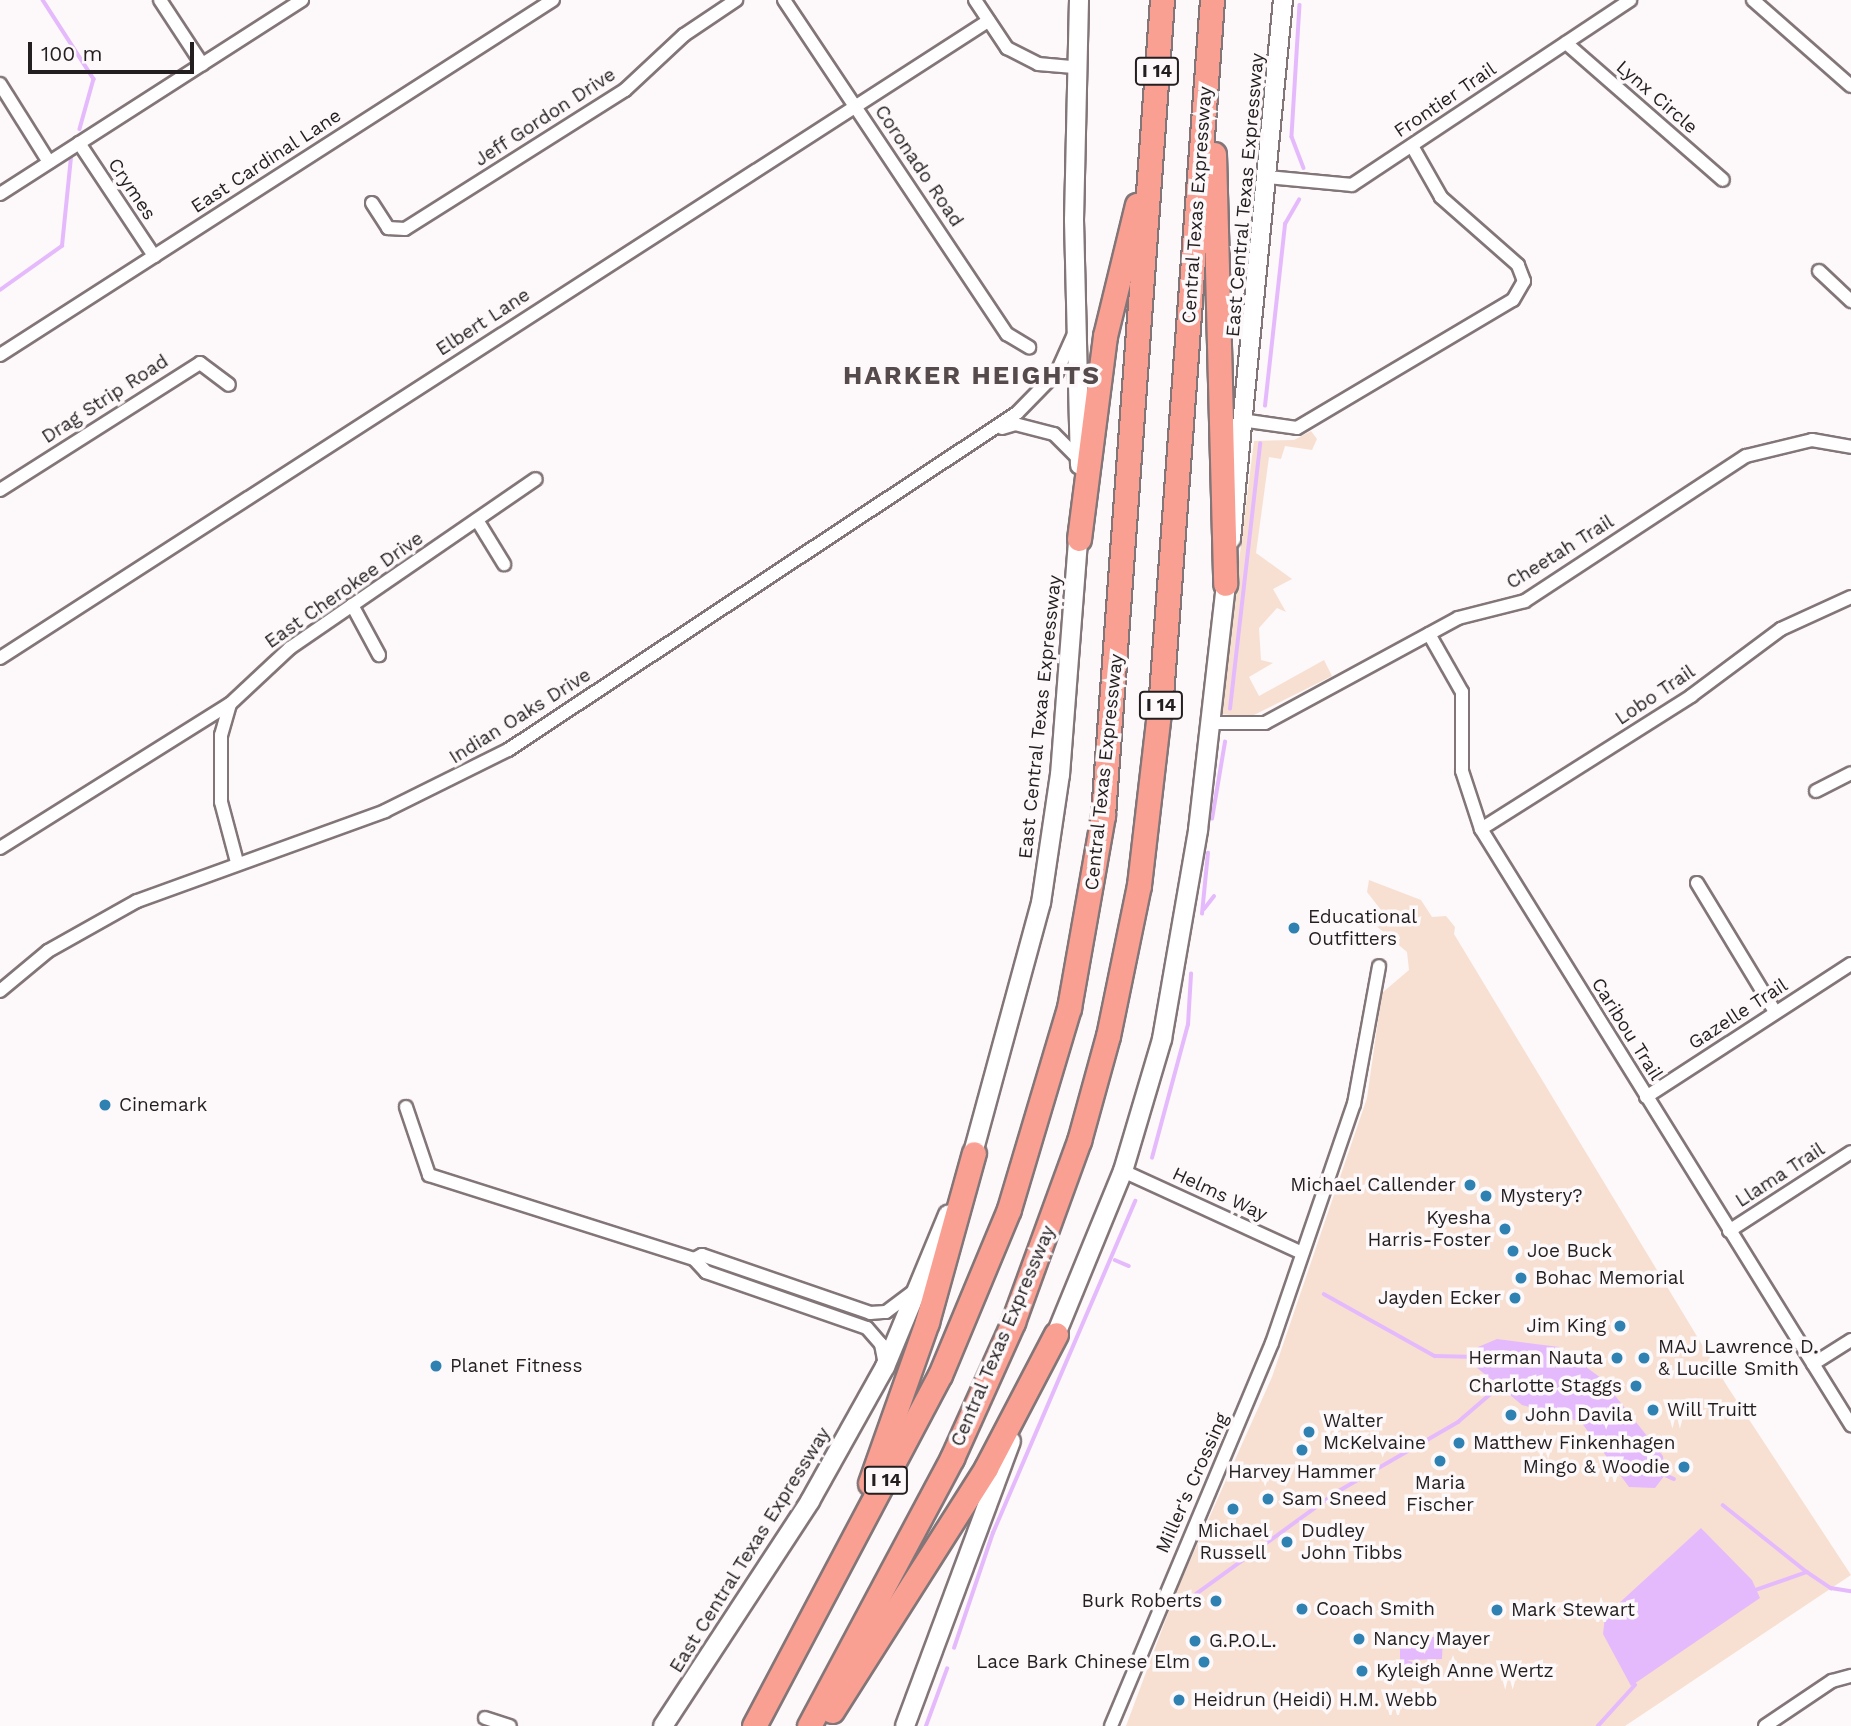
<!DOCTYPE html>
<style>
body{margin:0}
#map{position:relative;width:1851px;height:1726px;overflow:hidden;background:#fdf8f9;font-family:"Work Sans",sans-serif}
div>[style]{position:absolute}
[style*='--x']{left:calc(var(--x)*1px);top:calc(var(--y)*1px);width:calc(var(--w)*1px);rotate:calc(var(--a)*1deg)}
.green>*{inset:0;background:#f7e0d2}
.water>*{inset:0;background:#e5bafc}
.stream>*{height:3.5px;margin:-1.75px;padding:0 1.75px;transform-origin:1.75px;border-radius:1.75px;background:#e5bafc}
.roads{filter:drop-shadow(2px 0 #827678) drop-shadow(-2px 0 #827678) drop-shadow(0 2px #827678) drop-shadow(0 -2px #827678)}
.street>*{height:12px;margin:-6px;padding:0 6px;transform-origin:6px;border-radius:6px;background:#fff}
.secondary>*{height:18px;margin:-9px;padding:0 9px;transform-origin:9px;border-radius:9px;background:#fff}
.highway>*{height:23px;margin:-11.5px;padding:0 11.5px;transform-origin:11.5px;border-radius:11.5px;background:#faa093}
.dots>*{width:19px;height:19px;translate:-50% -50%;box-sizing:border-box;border:4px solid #fdf8f9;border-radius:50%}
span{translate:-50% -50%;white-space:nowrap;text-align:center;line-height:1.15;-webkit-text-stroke:7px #fdf8f9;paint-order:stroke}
.shield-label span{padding:2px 5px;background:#fdf8f9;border:2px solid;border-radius:5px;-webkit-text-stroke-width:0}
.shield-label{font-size:18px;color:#231e1f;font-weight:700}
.street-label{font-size:19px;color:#231e1f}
.poi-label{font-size:19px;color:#231e1f}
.left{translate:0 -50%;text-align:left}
.right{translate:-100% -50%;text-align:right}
.district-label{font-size:26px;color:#554a4c;font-weight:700;letter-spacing:2px}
.scale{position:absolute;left:28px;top:42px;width:166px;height:32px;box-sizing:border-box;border:4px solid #231e1f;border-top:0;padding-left:9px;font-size:21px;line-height:24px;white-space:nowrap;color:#231e1f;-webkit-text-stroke:5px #fdf8f9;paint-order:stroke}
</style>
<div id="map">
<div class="green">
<i style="clip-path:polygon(1311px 431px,1317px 439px,1312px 450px,1285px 446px,1281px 459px,1269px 457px,1256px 553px,1292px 579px,1273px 589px,1286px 612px,1277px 608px,1259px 628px,1261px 660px,1273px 663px,1249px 677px,1259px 696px,1324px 660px,1332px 676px,1250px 717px,1220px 714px,1254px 441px,1294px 440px)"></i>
<i style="clip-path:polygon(1369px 880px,1421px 900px,1432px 917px,1446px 916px,1455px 927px,1454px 934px,1727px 1386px,1851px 1575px,1625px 1726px,1126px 1726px,1176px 1592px,1272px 1377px,1367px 1098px,1382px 993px,1409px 970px,1407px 952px,1374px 924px,1381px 910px,1367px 892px)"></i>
</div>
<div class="water">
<i style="clip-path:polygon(1497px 1339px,1559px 1347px,1601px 1378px,1663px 1456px,1665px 1475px,1655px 1488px,1629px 1487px,1581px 1422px,1522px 1405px,1470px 1362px,1478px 1347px)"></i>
<i style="clip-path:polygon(1701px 1528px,1752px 1580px,1760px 1598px,1631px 1686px,1603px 1634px,1605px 1616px)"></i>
<i style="clip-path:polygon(1400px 1637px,1443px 1637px,1442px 1659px,1407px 1660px,1423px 1666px,1420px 1674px,1400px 1679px)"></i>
</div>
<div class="stream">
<i style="--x:43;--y:0;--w:94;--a:57.2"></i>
<i style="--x:94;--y:79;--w:52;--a:105.6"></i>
<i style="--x:1300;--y:5;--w:132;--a:93.5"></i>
<i style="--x:1292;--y:137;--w:33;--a:69"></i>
<i style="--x:0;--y:290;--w:76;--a:-35.4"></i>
<i style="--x:62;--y:246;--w:89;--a:-84.2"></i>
<i style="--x:1265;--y:406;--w:183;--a:-83.7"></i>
<i style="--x:1285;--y:224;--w:28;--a:-60"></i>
<i style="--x:1230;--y:709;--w:267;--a:-83.5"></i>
<i style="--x:1212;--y:819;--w:78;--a:-80.4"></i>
<i style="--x:1204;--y:909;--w:16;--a:-52"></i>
<i style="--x:1202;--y:914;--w:61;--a:-84.4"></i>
<i style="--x:1152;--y:1158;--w:138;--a:-74.9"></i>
<i style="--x:1188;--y:1025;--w:51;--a:-86.6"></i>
<i style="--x:1115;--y:1260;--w:15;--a:23"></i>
<i style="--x:1324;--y:1294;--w:127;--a:29.2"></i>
<i style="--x:1435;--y:1356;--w:42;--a:1.4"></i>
<i style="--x:1663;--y:1474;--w:12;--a:24"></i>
<i style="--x:1723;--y:1505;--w:107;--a:38.6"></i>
<i style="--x:1807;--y:1572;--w:29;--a:34"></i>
<i style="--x:1831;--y:1588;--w:20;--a:9"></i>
<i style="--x:1753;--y:1591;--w:57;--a:-19.4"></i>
<i style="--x:1192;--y:1597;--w:179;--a:-35.9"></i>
<i style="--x:1337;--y:1492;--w:140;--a:-30"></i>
<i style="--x:1458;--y:1422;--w:57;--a:-40.7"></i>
<i style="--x:1134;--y:1598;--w:9;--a:-6"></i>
<i style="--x:954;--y:1648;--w:121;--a:-71.3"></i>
<i style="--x:993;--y:1533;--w:361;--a:-66.8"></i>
<i style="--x:926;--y:1726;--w:61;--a:-69.8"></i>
<i style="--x:1598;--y:1726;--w:55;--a:-47.9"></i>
</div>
<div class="roads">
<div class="street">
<i style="--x:160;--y:0;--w:77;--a:56.7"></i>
<i style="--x:784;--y:0;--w:402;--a:56.3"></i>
<i style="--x:1007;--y:334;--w:26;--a:31"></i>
<i style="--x:975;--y:0;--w:58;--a:56.3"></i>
<i style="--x:1007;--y:48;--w:35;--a:27"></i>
<i style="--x:1038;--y:64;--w:36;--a:5"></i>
<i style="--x:1753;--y:0;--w:130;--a:41.3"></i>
<i style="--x:1566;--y:43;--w:208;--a:41.1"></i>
<i style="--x:0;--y:84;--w:92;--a:57.9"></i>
<i style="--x:79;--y:143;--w:136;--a:56.4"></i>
<i style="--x:1268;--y:177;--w:84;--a:5.4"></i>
<i style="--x:1352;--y:185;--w:334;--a:-33.6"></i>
<i style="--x:0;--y:194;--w:359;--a:-32.7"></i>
<i style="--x:372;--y:203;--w:30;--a:57"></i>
<i style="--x:388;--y:228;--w:17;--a:3"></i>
<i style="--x:405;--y:229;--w:260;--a:-32.3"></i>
<i style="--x:625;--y:90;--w:81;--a:-43"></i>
<i style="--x:684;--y:35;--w:63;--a:-33.9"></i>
<i style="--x:1819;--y:271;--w:44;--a:43.2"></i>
<i style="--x:0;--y:355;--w:657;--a:-32.7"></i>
<i style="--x:1248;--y:421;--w:49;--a:8.1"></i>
<i style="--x:1297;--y:428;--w:251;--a:-30.7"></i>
<i style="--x:1513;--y:300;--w:22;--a:-60"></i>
<i style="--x:1524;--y:281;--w:17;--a:-111"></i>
<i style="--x:1518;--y:265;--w:103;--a:-138.6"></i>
<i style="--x:1441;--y:197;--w:59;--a:-119.6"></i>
<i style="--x:1002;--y:428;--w:14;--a:-17"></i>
<i style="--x:1015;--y:424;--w:40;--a:14.4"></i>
<i style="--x:1054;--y:434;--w:37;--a:45"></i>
<i style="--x:0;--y:490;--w:237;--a:-32.4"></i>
<i style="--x:200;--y:363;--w:36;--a:37"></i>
<i style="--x:477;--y:520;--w:52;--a:58.5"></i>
<i style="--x:352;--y:605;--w:57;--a:61.6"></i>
<i style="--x:1429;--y:634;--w:67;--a:60.4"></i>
<i style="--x:1462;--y:692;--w:79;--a:90"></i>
<i style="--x:1462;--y:771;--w:61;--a:71.9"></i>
<i style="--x:1481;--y:829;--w:702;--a:58.17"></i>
<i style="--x:0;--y:658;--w:1176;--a:-32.81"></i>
<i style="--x:230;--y:704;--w:32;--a:106"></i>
<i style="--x:221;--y:735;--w:67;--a:90"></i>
<i style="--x:221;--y:802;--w:62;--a:75.1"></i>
<i style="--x:1208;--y:723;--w:57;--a:0"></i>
<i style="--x:1265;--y:723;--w:220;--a:-28.5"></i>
<i style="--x:1458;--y:618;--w:69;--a:-14.2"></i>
<i style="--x:1525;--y:601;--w:264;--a:-33.3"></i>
<i style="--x:1746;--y:456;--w:68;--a:-13.6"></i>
<i style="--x:1812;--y:440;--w:40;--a:10"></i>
<i style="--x:1816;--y:791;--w:39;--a:-27"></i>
<i style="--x:1481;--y:829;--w:249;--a:-32.3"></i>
<i style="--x:1691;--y:696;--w:112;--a:-36.7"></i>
<i style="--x:1781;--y:629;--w:77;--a:-24.6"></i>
<i style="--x:0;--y:848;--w:271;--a:-32.1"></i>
<i style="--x:230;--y:704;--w:82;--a:-43"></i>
<i style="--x:290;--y:648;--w:298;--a:-34.5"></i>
<i style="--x:1697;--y:883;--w:151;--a:58.8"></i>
<i style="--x:0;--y:991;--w:62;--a:-39.8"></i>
<i style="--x:48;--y:951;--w:102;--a:-29.3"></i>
<i style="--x:137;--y:901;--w:264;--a:-19.9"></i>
<i style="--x:385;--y:811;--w:137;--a:-26.4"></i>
<i style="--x:508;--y:750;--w:610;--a:-33.51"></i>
<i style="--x:1017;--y:413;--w:57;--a:-45.7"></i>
<i style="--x:1057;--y:372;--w:42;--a:-65.9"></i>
<i style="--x:1646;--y:1097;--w:244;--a:-33"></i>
<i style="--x:406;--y:1107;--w:72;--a:71.3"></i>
<i style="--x:429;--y:1175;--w:278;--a:17.6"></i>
<i style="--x:694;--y:1259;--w:18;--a:47"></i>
<i style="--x:706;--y:1272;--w:170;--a:19.2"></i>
<i style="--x:867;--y:1328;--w:21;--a:49"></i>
<i style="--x:881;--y:1344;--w:21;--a:79"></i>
<i style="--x:1123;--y:1171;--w:197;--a:24.6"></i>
<i style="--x:1729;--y:1231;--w:145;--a:-32.9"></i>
<i style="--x:694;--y:1259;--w:9;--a:-27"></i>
<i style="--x:702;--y:1255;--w:178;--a:19"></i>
<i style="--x:870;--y:1313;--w:16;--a:-4"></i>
<i style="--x:886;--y:1312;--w:35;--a:-37"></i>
<i style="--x:1813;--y:1364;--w:45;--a:-32.3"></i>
<i style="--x:485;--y:1718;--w:26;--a:18"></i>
<i style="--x:1111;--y:1726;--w:415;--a:-67.2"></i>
<i style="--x:1272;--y:1343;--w:253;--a:-71.1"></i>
<i style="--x:1354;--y:1104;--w:140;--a:-79.7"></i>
<i style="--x:1765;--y:1726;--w:81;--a:-33.9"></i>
<i style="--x:1832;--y:1681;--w:20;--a:-15"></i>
</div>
<div class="secondary">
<i style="--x:1079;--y:0;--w:220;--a:91.3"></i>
<i style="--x:1074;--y:220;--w:245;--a:88.6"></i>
<i style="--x:1231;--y:539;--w:542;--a:-84.49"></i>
<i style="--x:970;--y:1164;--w:270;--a:-74.8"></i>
<i style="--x:1041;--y:903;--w:129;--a:-81.6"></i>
<i style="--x:1060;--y:775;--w:248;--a:-85.6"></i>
<i style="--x:1052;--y:1344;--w:187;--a:-67.7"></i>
<i style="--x:1123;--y:1171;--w:138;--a:-73.5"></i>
<i style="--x:1162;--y:1039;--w:212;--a:-80.2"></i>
<i style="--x:1198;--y:830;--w:258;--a:-83.5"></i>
<i style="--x:663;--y:1726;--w:269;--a:-56.8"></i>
<i style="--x:810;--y:1501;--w:154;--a:-60.8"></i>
<i style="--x:885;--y:1367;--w:165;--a:-67.5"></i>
<i style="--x:905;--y:1726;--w:304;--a:-69.6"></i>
</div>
<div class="highway">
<i style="--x:1214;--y:154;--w:430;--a:88.5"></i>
<i style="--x:1079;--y:539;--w:205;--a:-82.7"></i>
<i style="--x:1105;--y:336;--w:135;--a:-76.3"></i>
<i style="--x:870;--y:1483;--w:171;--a:-70.5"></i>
<i style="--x:927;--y:1322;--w:175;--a:-74.5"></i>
<i style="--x:832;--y:1711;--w:288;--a:-57.6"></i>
<i style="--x:986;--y:1468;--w:151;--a:-62.4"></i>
<i style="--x:754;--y:1726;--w:397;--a:-62.1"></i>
<i style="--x:940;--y:1375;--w:180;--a:-67.4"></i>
<i style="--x:1009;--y:1209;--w:210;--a:-73.4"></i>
<i style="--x:1069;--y:1008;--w:196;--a:-80"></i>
<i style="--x:1103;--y:815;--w:817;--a:-85.86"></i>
<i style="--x:809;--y:1726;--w:304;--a:-61.9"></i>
<i style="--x:952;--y:1458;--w:149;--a:-65.8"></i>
<i style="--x:1013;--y:1322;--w:193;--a:-70"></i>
<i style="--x:1079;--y:1141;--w:109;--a:-74.6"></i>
<i style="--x:1108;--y:1036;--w:154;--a:-78.4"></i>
<i style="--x:1139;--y:885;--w:190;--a:-83.4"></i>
<i style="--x:1161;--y:696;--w:698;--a:-85.81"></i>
</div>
</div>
<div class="dots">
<i style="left:1294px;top:928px;background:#2e81b1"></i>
<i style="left:105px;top:1105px;background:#2e81b1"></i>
<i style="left:1470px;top:1185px;background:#2e81b1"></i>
<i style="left:1486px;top:1196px;background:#2e81b1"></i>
<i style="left:1505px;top:1229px;background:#2e81b1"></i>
<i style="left:1513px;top:1251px;background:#2e81b1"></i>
<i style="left:1521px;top:1278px;background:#2e81b1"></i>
<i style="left:1515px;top:1298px;background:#2e81b1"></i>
<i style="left:1620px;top:1326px;background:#2e81b1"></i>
<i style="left:1617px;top:1358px;background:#2e81b1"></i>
<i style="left:1644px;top:1358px;background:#2e81b1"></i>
<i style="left:436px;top:1366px;background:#2e81b1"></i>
<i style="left:1636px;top:1386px;background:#2e81b1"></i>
<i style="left:1653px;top:1410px;background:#2e81b1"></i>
<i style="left:1511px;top:1415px;background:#2e81b1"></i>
<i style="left:1309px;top:1432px;background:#2e81b1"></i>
<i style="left:1459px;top:1443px;background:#2e81b1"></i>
<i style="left:1302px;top:1450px;background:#2e81b1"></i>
<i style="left:1440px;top:1461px;background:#2e81b1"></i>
<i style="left:1684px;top:1467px;background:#2e81b1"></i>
<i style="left:1268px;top:1499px;background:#2e81b1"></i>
<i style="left:1233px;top:1509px;background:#2e81b1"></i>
<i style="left:1287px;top:1542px;background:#2e81b1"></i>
<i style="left:1216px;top:1601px;background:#2e81b1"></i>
<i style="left:1302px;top:1609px;background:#2e81b1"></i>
<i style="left:1497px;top:1610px;background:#2e81b1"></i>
<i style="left:1359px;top:1639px;background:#2e81b1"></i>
<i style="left:1195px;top:1641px;background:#2e81b1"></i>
<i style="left:1204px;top:1662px;background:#2e81b1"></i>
<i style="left:1362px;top:1671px;background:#2e81b1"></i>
<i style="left:1179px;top:1700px;background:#2e81b1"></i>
</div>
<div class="shield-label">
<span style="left:1157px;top:71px">I 14</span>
<span style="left:1161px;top:705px">I 14</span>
<span style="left:886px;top:1480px">I 14</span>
</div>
<div class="street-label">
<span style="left:1657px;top:97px;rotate:41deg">Lynx Circle</span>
<span style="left:1445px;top:100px;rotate:-34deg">Frontier Trail</span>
<span style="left:545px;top:117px;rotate:-33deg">Jeff Gordon Drive</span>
<span style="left:266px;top:161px;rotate:-33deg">East Cardinal Lane</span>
<span style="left:919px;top:166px;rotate:56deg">Coronado Road</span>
<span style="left:132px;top:189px;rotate:56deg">Crymes</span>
<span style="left:1245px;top:195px;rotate:-85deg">East Central Texas Expressway</span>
<span style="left:1197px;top:205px;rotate:-86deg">Central Texas Expressway</span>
<span style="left:483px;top:322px;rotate:-33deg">Elbert Lane</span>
<span style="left:105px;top:399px;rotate:-33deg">Drag Strip Road</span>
<span style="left:1560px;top:552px;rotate:-32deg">Cheetah Trail</span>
<span style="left:344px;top:590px;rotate:-35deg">East Cherokee Drive</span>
<span style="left:1655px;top:695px;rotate:-34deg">Lobo Trail</span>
<span style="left:520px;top:716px;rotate:-32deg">Indian Oaks Drive</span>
<span style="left:1040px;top:717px;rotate:-84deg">East Central Texas Expressway</span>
<span style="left:1104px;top:772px;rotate:-84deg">Central Texas Expressway</span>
<span style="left:1738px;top:1014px;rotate:-33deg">Gazelle Trail</span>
<span style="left:1627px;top:1029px;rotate:58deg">Caribou Trail</span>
<span style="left:1780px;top:1175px;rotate:-33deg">Llama Trail</span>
<span style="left:1220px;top:1194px;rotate:25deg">Helms Way</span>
<span style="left:1003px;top:1336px;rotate:-67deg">Central Texas Expressway</span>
<span style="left:1192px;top:1483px;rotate:-66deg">Miller's Crossing</span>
<span style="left:750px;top:1550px;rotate:-58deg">East Central Texas Expressway</span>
</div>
<div class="poi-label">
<span class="left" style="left:1308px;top:928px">Educational<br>Outfitters</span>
<span class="left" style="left:119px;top:1105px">Cinemark</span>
<span class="right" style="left:1456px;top:1185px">Michael Callender</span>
<span class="left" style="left:1500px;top:1196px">Mystery?</span>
<span class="right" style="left:1491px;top:1229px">Kyesha<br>Harris-Foster</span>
<span class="left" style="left:1527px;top:1251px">Joe Buck</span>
<span class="left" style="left:1535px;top:1278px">Bohac Memorial</span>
<span class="right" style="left:1501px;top:1298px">Jayden Ecker</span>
<span class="right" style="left:1606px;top:1326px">Jim King</span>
<span class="left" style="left:1658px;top:1358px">MAJ Lawrence D.<br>&amp; Lucille Smith</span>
<span class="right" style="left:1603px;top:1358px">Herman Nauta</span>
<span class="left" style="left:450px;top:1366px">Planet Fitness</span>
<span class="right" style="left:1622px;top:1386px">Charlotte Staggs</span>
<span class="left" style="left:1667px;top:1410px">Will Truitt</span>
<span class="left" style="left:1525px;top:1415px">John Davila</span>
<span class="left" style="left:1323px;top:1432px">Walter<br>McKelvaine</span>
<span class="left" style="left:1473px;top:1443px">Matthew Finkenhagen</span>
<span class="right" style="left:1670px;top:1467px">Mingo &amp; Woodie</span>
<span style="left:1302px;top:1472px">Harvey Hammer</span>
<span style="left:1440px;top:1494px">Maria<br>Fischer</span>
<span class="left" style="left:1282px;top:1499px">Sam Sneed</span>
<span style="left:1233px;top:1542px">Michael<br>Russell</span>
<span class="left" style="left:1301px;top:1542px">Dudley<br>John Tibbs</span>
<span class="right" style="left:1202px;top:1601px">Burk Roberts</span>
<span class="left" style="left:1316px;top:1609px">Coach Smith</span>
<span class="left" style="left:1511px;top:1610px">Mark Stewart</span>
<span class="left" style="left:1373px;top:1639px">Nancy Mayer</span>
<span class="left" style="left:1209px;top:1641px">G.P.O.L.</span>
<span class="right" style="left:1190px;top:1662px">Lace Bark Chinese Elm</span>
<span class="left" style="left:1376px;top:1671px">Kyleigh Anne Wertz</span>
<span class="left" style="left:1193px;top:1700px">Heidrun (Heidi) H.M. Webb</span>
</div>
<div class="district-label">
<span style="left:972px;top:376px">HARKER HEIGHTS</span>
</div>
<div class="scale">100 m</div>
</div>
